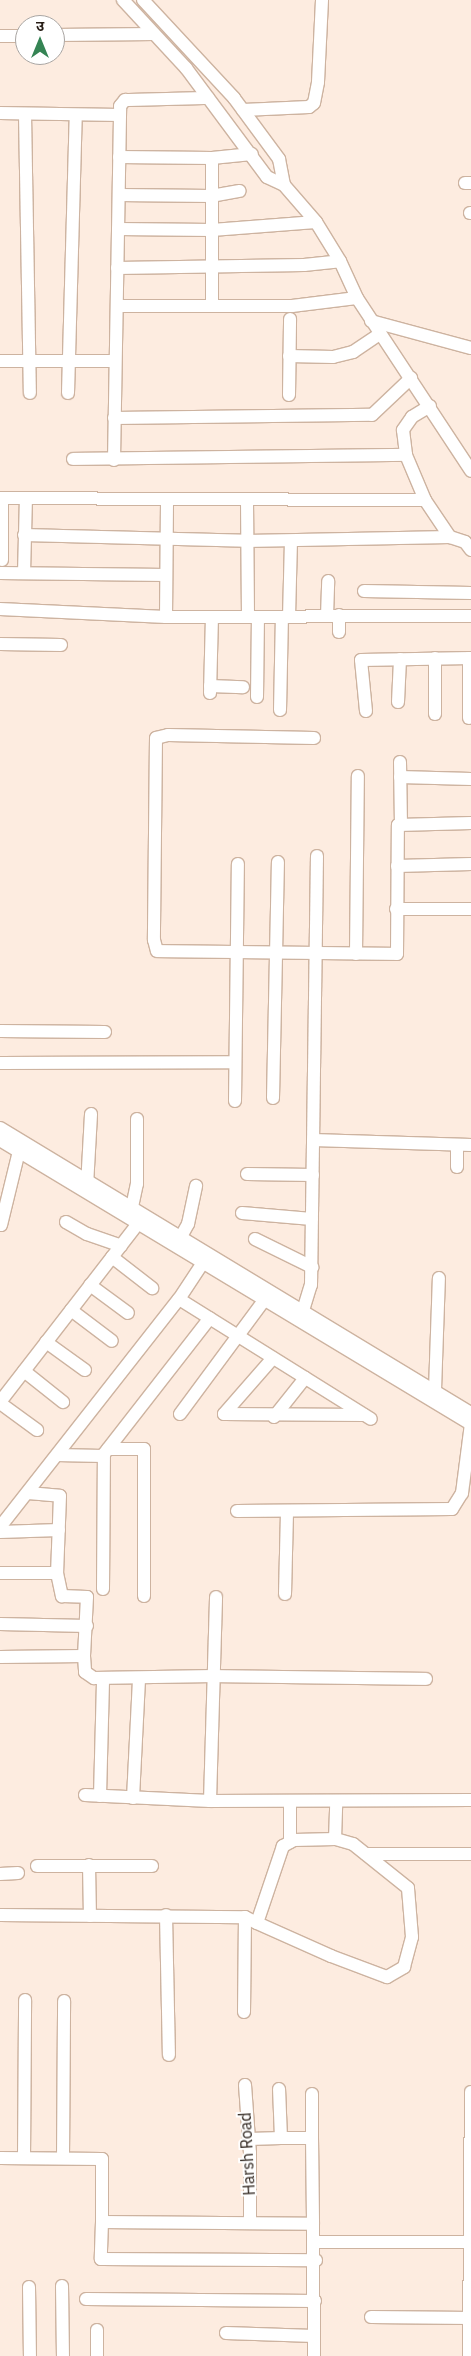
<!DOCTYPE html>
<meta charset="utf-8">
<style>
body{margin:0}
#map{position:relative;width:471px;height:2356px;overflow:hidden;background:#fdece0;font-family:"IBM Plex Sans","Noto Sans Devanagari",sans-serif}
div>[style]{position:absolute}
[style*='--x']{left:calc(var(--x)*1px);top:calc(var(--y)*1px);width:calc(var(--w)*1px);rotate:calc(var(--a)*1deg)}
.roads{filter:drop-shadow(1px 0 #cdb3a0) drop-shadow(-1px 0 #cdb3a0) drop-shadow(0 1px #cdb3a0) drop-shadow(0 -1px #cdb3a0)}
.street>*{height:12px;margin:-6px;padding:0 6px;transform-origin:6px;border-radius:6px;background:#fff}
span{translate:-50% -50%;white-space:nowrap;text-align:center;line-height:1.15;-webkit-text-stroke:4px #fff;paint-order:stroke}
.street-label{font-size:16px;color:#281e17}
.north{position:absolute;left:15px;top:15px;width:50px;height:50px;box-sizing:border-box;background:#fff;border:1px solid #a9a5a2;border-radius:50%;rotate:0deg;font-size:14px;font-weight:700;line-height:20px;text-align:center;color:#281e17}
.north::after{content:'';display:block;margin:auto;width:18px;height:22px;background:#358454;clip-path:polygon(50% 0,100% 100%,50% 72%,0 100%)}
</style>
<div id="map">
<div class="roads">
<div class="street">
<i style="--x:123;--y:0;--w:93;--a:47.2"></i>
<i style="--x:186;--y:68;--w:136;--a:53.4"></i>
<i style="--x:267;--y:177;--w:19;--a:25"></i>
<i style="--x:284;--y:185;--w:49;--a:49.1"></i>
<i style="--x:316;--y:222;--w:46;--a:58.4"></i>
<i style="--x:340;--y:261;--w:41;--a:65.3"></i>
<i style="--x:357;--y:298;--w:207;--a:56.6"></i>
<i style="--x:143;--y:0;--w:134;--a:47.1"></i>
<i style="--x:234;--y:98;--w:76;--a:53.6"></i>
<i style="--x:279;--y:159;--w:26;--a:79"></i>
<i style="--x:55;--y:35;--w:99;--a:-0.6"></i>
<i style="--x:0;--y:36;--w:25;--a:0"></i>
<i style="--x:243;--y:110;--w:66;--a:-2.6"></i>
<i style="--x:309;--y:107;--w:6;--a:-39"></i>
<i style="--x:314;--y:103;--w:21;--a:-79"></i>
<i style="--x:318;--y:82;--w:82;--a:-87.2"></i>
<i style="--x:0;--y:113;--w:120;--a:1"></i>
<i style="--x:25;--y:114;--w:279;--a:89"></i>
<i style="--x:119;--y:157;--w:93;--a:0.6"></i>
<i style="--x:212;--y:158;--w:40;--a:-5.7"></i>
<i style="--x:212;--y:158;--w:148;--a:90"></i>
<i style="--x:465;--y:183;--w:6;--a:0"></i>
<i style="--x:119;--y:195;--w:92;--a:0.6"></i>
<i style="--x:211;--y:196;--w:29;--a:-10"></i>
<i style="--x:470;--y:213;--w:1;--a:0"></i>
<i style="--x:118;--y:229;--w:94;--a:0.6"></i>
<i style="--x:212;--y:230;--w:104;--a:-4.4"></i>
<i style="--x:117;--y:268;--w:187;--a:-0.9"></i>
<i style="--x:304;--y:265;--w:36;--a:-6"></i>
<i style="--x:117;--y:306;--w:175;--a:0"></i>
<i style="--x:292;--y:306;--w:65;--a:-7"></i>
<i style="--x:371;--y:321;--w:104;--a:15.1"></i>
<i style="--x:289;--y:356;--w:44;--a:1.3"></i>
<i style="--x:333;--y:357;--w:21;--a:-14"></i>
<i style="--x:353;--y:352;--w:32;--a:-34"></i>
<i style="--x:0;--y:361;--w:115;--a:0"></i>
<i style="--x:68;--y:393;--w:278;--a:-88.4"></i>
<i style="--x:289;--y:395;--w:76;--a:-89.2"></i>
<i style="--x:430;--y:406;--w:21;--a:149"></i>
<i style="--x:412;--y:417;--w:16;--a:125"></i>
<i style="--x:403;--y:430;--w:25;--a:83"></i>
<i style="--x:406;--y:455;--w:49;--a:67.1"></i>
<i style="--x:425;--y:500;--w:45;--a:56"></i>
<i style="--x:450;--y:537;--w:16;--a:18"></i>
<i style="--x:465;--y:542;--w:10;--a:53"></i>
<i style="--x:114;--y:418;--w:258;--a:-0.7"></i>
<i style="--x:372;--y:415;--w:54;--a:-43.5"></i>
<i style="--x:73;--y:459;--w:333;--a:-0.7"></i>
<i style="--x:114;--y:460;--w:354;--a:-89"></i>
<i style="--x:120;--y:106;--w:8;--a:-50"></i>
<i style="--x:125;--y:100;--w:83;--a:-1.4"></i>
<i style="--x:0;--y:498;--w:425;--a:0.3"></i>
<i style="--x:2;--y:498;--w:62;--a:90"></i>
<i style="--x:247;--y:501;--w:116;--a:89.5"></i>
<i style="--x:24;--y:535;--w:222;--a:1.5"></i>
<i style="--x:246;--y:541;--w:204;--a:-1.1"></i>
<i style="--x:0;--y:573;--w:166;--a:0.7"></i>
<i style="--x:24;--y:573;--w:74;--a:-88.5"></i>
<i style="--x:364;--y:591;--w:107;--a:1.1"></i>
<i style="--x:0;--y:609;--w:166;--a:2.8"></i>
<i style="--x:166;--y:617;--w:305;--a:-0.2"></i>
<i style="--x:327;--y:616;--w:35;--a:-88"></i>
<i style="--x:166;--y:617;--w:116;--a:-89.5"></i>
<i style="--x:289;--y:617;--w:76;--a:-88.5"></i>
<i style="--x:339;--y:632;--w:17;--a:-90"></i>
<i style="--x:0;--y:644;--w:61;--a:0.9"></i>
<i style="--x:210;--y:686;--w:33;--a:2"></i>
<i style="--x:210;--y:693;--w:76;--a:-88.5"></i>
<i style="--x:257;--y:697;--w:80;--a:-89.3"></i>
<i style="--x:398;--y:702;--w:43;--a:-87.3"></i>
<i style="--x:280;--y:710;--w:93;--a:-88.8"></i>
<i style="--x:366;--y:711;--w:51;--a:-95.6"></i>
<i style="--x:361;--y:660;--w:110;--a:-1"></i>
<i style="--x:435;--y:714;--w:56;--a:-90"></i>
<i style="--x:469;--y:718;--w:60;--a:-90"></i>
<i style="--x:314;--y:738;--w:146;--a:-178.8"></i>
<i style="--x:168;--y:735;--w:12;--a:166"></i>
<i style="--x:156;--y:738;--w:202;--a:90.6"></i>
<i style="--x:154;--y:940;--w:11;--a:75"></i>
<i style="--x:157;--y:951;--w:240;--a:0.7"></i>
<i style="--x:397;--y:954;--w:129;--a:-89.6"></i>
<i style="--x:398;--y:825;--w:73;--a:-1.6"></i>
<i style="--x:400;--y:762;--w:61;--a:89.1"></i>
<i style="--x:400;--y:777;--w:71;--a:1.6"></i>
<i style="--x:397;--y:866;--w:74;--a:-1.5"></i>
<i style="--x:396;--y:909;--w:75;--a:0"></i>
<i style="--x:356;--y:954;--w:178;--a:-89.4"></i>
<i style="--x:0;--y:1031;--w:105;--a:0.5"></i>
<i style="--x:0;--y:1063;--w:235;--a:-0.2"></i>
<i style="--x:273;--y:1098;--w:236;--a:-88.8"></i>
<i style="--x:235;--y:1101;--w:237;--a:-89.3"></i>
<i style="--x:0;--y:1128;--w:551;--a:31.18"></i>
<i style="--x:0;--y:1140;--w:550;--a:31.09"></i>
<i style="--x:313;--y:1140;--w:158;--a:1.8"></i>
<i style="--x:457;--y:1167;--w:22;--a:-90"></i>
<i style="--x:247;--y:1174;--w:66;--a:0.9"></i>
<i style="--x:87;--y:1186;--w:72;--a:-86.8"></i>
<i style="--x:132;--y:1207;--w:24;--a:-78"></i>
<i style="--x:137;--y:1184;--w:65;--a:-90"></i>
<i style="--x:242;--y:1213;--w:70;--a:4.9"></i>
<i style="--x:66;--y:1222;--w:24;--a:30"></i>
<i style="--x:87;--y:1234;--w:36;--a:19"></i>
<i style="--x:1;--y:1225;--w:76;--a:-76.3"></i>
<i style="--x:255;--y:1239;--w:64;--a:26.2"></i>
<i style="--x:178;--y:1242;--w:21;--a:-61"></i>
<i style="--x:188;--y:1224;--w:39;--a:-78"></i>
<i style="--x:112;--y:1257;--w:51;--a:37.8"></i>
<i style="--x:90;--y:1285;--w:47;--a:36.4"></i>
<i style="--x:179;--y:1299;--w:226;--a:32"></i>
<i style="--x:71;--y:1310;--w:51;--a:37.1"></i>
<i style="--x:301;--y:1317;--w:34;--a:-73"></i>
<i style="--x:311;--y:1285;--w:429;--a:-89.2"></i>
<i style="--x:46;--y:1342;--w:48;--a:35.7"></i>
<i style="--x:24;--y:1371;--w:50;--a:38.5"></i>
<i style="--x:435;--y:1390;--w:112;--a:-88"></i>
<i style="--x:0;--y:1402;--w:235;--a:-52.3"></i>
<i style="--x:0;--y:1403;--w:46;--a:36.1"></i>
<i style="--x:180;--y:1414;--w:143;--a:-53.5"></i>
<i style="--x:224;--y:1414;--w:140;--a:0.4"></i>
<i style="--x:224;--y:1414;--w:74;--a:-48.8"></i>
<i style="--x:274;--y:1417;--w:50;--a:-51.5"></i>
<i style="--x:108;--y:1449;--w:36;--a:0"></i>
<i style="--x:144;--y:1449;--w:147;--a:90"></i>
<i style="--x:57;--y:1455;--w:46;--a:1.2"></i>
<i style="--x:28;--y:1493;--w:32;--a:5"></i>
<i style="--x:60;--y:1496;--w:77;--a:92.2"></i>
<i style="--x:237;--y:1511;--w:215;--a:-0.5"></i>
<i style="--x:452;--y:1509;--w:19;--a:-58"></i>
<i style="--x:462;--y:1493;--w:70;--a:-82.6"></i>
<i style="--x:0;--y:1527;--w:290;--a:-51.9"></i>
<i style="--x:179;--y:1299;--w:53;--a:-56.6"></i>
<i style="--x:0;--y:1532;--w:59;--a:-1.9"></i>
<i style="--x:0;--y:1573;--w:57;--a:0"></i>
<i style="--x:57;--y:1573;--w:24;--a:78"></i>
<i style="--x:62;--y:1596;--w:25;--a:2"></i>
<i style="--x:87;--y:1597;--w:59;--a:92.9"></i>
<i style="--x:84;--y:1656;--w:84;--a:179.3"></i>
<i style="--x:103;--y:1589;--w:135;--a:-89.6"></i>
<i style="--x:104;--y:1454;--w:172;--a:-52.1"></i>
<i style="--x:285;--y:1594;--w:83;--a:-88.6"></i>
<i style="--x:0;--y:1624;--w:87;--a:1.3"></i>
<i style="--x:84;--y:1656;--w:16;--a:86"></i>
<i style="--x:85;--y:1672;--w:11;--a:34"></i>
<i style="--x:94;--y:1678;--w:120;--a:-1"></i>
<i style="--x:214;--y:1676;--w:212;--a:0.8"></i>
<i style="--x:85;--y:1795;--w:125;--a:2.7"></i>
<i style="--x:210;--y:1801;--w:261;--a:-0.2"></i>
<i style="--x:100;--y:1796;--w:118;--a:-88.5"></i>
<i style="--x:133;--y:1798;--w:120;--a:-87.1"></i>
<i style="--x:210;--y:1801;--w:204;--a:-88.3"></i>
<i style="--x:335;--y:1839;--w:38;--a:-88"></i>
<i style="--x:290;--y:1842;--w:41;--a:-90"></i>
<i style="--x:366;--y:1854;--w:105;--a:0"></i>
<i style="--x:89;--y:1865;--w:51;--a:88.9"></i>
<i style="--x:37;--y:1866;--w:115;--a:0"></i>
<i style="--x:0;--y:1874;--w:18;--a:-3"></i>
<i style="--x:0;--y:1915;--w:245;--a:0.5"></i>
<i style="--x:245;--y:1917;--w:13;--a:27"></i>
<i style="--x:257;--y:1923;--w:81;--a:24"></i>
<i style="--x:331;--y:1956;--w:60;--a:20.6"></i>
<i style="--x:387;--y:1977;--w:20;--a:-30"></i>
<i style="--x:404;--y:1967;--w:31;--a:-75"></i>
<i style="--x:412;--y:1937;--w:49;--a:-94.7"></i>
<i style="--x:408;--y:1888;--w:70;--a:-141.3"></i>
<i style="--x:353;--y:1844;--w:19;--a:-164"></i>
<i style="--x:335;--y:1839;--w:41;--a:178.6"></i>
<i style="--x:294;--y:1840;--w:13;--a:151"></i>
<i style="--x:283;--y:1846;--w:81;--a:108.7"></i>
<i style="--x:166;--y:1915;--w:140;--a:88.8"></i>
<i style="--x:244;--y:2012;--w:95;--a:-89.4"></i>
<i style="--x:245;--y:2085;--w:68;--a:85.8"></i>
<i style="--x:250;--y:2153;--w:70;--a:90"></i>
<i style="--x:312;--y:2094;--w:44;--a:90"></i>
<i style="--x:281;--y:2138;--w:31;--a:0"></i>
<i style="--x:312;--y:2138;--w:86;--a:89.3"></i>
<i style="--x:249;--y:2139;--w:32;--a:-2"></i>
<i style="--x:281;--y:2138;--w:49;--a:-92.3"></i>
<i style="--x:0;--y:2158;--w:102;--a:0.6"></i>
<i style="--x:102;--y:2159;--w:63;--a:90"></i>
<i style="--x:102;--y:2222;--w:211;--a:0.5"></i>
<i style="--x:313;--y:2224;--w:132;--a:89.6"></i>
<i style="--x:24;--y:2158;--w:158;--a:-89.6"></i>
<i style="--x:63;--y:2158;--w:157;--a:-89.6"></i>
<i style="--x:102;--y:2222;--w:37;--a:92"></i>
<i style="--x:101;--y:2259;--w:215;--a:0.3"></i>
<i style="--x:316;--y:2242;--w:153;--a:0"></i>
<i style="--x:62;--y:2286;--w:70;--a:89.2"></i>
<i style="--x:29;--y:2287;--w:69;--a:89.2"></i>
<i style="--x:86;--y:2299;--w:229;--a:0.5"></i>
<i style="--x:371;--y:2317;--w:100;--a:0.6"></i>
<i style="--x:226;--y:2333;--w:88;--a:2"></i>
<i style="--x:97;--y:2356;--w:26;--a:-90"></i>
<i style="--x:469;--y:2356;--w:264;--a:-89.6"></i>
</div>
</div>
<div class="street-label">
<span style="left:247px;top:2154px;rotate:-93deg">Harsh Road</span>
</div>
<div class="north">उ</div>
</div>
